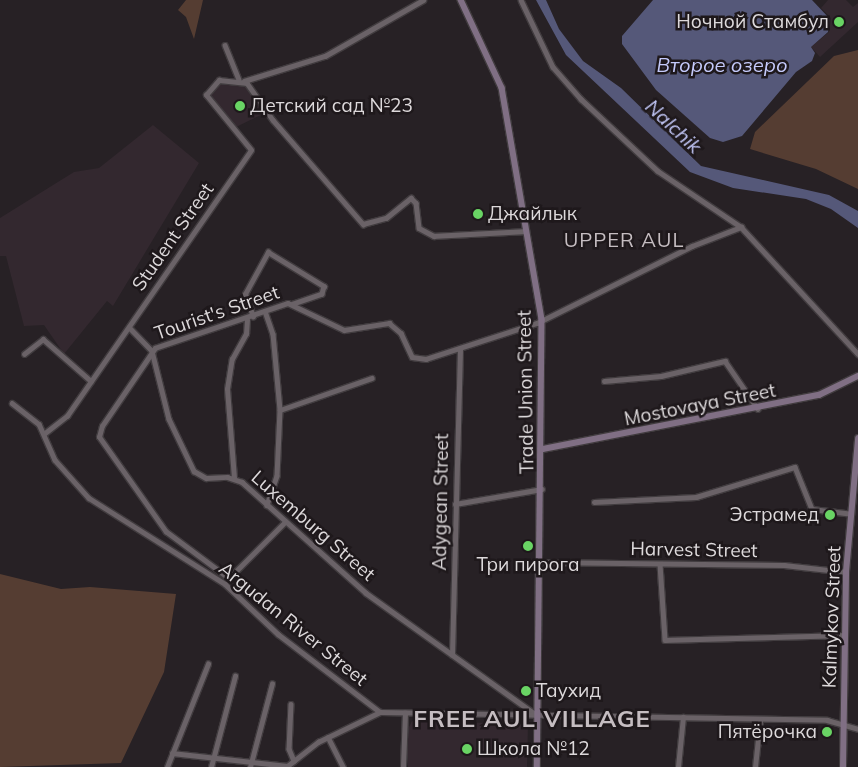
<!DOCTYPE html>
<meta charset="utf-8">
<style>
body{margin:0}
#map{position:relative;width:858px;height:767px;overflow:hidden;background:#272125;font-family:Mulish,sans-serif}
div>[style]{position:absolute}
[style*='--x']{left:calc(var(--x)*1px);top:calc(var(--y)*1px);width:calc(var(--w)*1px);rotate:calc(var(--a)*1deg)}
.built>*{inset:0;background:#33282f}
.green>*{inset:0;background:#553d32}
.water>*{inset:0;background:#555879}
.roads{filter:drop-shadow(1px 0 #413c3f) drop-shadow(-1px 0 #413c3f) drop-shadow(0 1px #413c3f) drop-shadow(0 -1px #413c3f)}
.street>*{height:4.5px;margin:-2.25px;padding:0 2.25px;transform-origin:2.25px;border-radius:2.25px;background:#6a6267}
.secondary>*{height:5.5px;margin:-2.75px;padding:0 2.75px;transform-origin:2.75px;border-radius:2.75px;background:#806f84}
.dots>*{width:14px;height:14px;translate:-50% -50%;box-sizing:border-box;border:2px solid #1e181b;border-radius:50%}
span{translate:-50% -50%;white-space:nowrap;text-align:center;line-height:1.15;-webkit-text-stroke:5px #1e181b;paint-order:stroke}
.poi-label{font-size:19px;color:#ddd9db}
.right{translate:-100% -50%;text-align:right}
.left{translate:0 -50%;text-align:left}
.street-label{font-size:19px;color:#ddd9db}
.water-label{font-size:20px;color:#c5cafb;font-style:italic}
.neighbourhood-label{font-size:20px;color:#c5bdc1;letter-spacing:1px}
.district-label{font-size:24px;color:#c5bdc1;font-weight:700;letter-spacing:1px}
</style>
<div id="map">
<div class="built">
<i style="clip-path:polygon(828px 0,846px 0,853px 7px,858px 3px,858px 22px,820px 57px,811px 47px,829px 32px,831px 18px,821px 8px)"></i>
<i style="clip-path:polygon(223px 81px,247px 85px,265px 113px,234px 128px,209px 95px,211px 87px)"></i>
<i style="clip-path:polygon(153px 125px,199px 163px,113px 306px,107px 301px,64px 354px,44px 325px,24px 326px,6px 256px,0 256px,0 218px,74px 172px,99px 168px)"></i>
<i style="clip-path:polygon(412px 721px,528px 724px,527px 767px,408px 767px,407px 731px)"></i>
</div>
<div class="green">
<i style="clip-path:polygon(186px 0,203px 0,194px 39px,186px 17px,178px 10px)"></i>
<i style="clip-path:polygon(858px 50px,858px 189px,816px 169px,750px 149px,755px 132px,834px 56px)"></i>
<i style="clip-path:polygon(0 574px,61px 589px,90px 587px,176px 594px,164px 672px,121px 763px,0 767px)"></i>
</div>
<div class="water">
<i style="clip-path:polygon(536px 0,546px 0,559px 29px,583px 61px,621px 88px,701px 166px,829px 195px,858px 211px,858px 228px,831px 209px,806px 199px,733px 188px,690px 172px,566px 55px)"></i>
<i style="clip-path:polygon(653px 0,812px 0,830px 19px,828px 32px,811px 47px,815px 53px,812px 61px,796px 72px,742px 136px,723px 142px,710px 138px,656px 90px,622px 44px,622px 36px)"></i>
</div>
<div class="roads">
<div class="street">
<i style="--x:521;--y:0;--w:74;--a:64.5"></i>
<i style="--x:553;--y:67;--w:43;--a:48.8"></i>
<i style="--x:581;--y:99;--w:105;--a:43.1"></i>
<i style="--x:658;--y:171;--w:100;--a:34"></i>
<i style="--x:741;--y:227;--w:173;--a:47.3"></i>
<i style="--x:225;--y:45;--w:37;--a:68"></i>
<i style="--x:244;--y:81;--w:85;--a:-17.2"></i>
<i style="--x:325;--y:56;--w:113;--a:-29.7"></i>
<i style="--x:265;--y:311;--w:24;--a:71"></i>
<i style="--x:273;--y:334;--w:76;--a:84.7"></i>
<i style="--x:280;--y:410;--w:66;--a:92.6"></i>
<i style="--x:277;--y:476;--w:31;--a:109"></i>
<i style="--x:253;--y:317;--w:24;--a:-109"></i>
<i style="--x:245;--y:294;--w:48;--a:-61.3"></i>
<i style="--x:268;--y:252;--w:66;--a:31.3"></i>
<i style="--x:324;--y:286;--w:8;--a:104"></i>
<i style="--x:322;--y:294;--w:31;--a:161"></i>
<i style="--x:129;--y:327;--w:33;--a:46"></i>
<i style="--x:152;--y:351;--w:70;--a:76"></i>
<i style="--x:169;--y:419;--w:58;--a:64.3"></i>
<i style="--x:194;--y:471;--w:14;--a:30"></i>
<i style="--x:206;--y:478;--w:21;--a:-3"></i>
<i style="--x:227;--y:477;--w:16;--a:18"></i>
<i style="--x:242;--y:482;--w:166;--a:41.8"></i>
<i style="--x:366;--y:593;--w:211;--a:35.6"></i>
<i style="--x:24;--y:354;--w:24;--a:-38"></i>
<i style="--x:43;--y:339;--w:64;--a:41.2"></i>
<i style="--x:604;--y:381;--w:57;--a:-5"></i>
<i style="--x:661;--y:376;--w:66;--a:-13.2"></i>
<i style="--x:725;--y:361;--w:58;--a:55.5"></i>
<i style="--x:12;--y:403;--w:34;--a:38"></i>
<i style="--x:39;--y:424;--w:39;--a:66"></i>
<i style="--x:55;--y:460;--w:51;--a:48.2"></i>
<i style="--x:89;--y:498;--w:161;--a:32.3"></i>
<i style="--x:225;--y:584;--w:73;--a:43.3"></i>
<i style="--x:278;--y:634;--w:128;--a:37.4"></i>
<i style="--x:280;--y:410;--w:97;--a:-19.2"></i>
<i style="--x:45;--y:433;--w:28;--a:-38"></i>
<i style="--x:67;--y:416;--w:323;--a:-55.3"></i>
<i style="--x:251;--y:150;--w:71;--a:-129.3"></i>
<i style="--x:206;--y:95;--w:20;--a:-49"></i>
<i style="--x:219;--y:80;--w:28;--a:6"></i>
<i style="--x:247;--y:83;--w:45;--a:54.9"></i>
<i style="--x:273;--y:120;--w:138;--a:49.1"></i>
<i style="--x:363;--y:224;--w:24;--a:-15"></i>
<i style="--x:386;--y:218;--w:32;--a:-39"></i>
<i style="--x:411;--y:198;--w:7;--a:45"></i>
<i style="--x:416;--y:203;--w:25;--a:83"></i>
<i style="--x:419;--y:228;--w:17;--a:28"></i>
<i style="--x:434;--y:236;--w:91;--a:-3.1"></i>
<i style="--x:234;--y:478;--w:89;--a:-94.5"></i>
<i style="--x:227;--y:389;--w:30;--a:-81"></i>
<i style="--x:232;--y:359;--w:29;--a:-61"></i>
<i style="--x:246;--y:334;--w:14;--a:-86"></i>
<i style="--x:594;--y:502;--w:102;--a:-2.8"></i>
<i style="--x:696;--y:497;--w:103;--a:-16.9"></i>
<i style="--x:795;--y:467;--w:45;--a:68"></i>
<i style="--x:812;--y:509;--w:39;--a:7"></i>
<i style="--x:455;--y:504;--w:88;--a:-9.8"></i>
<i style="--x:540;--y:562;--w:244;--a:0.7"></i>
<i style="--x:784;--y:565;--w:62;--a:6.4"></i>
<i style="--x:660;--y:564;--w:76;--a:86.2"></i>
<i style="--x:665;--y:640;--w:180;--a:-1.6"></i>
<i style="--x:228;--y:578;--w:77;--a:-143.4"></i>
<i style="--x:166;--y:532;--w:116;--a:-125.2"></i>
<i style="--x:99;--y:437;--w:11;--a:-75"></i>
<i style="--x:102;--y:426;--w:94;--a:-55.8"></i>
<i style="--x:155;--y:348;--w:140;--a:-18.7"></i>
<i style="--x:288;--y:303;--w:62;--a:25.7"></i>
<i style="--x:344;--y:330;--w:46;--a:-8.8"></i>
<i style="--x:389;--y:323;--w:16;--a:40"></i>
<i style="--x:401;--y:333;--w:26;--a:65"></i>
<i style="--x:412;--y:357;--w:14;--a:8"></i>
<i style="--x:426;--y:359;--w:117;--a:-18"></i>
<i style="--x:537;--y:323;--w:173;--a:-26.4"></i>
<i style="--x:692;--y:246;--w:53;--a:-21.2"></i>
<i style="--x:228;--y:579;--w:81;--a:-45"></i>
<i style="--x:452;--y:655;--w:306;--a:-88.5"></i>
<i style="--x:291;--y:704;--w:45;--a:92.5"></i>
<i style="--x:289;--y:749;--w:13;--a:67"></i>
<i style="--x:328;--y:737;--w:34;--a:63"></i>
<i style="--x:172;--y:753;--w:116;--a:6.4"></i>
<i style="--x:167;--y:767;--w:111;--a:-68.3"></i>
<i style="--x:211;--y:767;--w:94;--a:-75.2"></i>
<i style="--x:250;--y:767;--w:86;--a:-75.2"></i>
<i style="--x:286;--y:767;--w:41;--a:-38"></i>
<i style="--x:318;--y:742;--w:69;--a:-25.8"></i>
<i style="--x:380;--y:712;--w:447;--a:1"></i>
<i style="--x:827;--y:720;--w:32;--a:16"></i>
<i style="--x:403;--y:767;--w:54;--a:-87.9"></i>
<i style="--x:678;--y:767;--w:50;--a:-84.3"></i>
<i style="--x:755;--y:767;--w:47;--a:-83.9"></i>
</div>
<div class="secondary">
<i style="--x:461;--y:0;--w:97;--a:65"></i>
<i style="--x:502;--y:88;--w:235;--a:80.2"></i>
<i style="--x:542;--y:320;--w:447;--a:90.6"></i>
<i style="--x:543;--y:449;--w:281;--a:-11.1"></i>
<i style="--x:819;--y:395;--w:43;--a:-26"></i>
<i style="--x:843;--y:767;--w:195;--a:-89.1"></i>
<i style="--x:846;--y:572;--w:134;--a:-84.8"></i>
</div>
</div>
<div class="dots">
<i style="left:839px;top:22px;background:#69d464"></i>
<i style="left:240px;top:106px;background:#69d464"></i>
<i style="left:478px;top:214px;background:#69d464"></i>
<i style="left:830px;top:515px;background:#69d464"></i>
<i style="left:528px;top:546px;background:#69d464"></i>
<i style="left:526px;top:691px;background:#69d464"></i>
<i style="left:827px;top:732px;background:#69d464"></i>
<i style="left:467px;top:749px;background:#69d464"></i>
</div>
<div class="poi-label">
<span class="right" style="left:829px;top:22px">Ночной Стамбул</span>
<span class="left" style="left:250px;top:106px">Детский сад №23</span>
<span class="left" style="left:488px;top:214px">Джайлык</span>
<span class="right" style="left:819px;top:515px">Эстрамед</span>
<span style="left:528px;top:565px">Три пирога</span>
<span class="left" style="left:536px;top:691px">Таухид</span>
<span class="right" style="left:817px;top:732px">Пятёрочка</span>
<span class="left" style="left:477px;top:749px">Школа №12</span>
</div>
<div class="street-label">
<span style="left:173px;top:237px;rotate:-55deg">Student Street</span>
<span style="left:217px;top:313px;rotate:-19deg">Tourist's Street</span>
<span style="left:526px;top:392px;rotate:-91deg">Trade Union Street</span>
<span style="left:700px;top:405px;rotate:-11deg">Mostovaya Street</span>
<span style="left:441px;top:502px;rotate:-89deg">Adygean Street</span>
<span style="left:313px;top:526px;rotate:41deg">Luxemburg Street</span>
<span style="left:694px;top:550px;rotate:1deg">Harvest Street</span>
<span style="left:832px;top:617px;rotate:-88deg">Kalmykov Street</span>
<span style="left:293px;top:624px;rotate:39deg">Argudan River Street</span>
</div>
<div class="water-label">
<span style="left:722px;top:64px">Второе озеро</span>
<span style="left:674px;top:126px;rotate:43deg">Nalchik</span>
</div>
<div class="neighbourhood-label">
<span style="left:624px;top:239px">UPPER AUL</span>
</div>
<div class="district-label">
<span style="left:532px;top:719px">FREE AUL VILLAGE</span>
</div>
</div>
